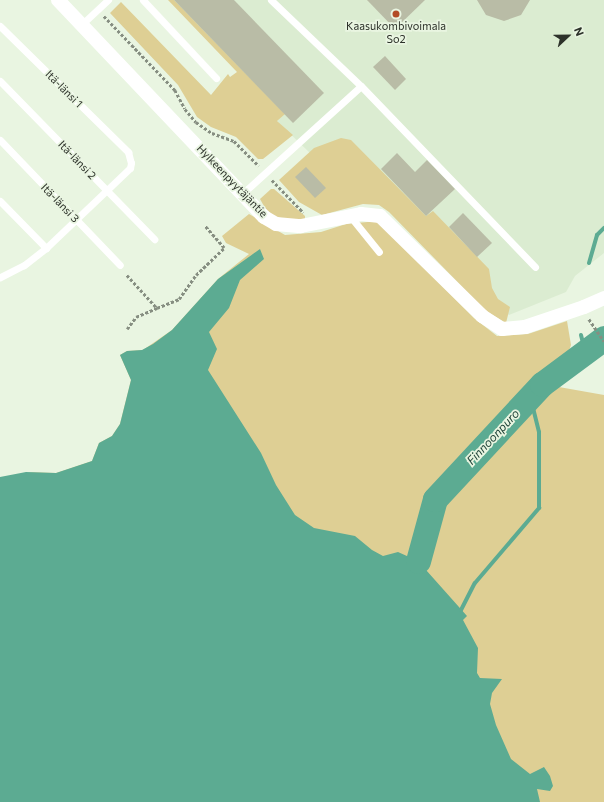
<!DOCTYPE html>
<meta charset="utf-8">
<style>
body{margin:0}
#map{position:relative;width:604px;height:802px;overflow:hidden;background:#e9f5e1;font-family:Commissioner,sans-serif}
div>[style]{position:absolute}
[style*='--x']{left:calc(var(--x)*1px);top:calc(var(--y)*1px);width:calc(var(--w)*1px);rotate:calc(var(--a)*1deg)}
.built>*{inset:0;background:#dbecd1}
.green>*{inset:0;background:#decf94}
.water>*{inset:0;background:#5cab92}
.stream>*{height:4px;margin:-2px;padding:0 2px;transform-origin:2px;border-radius:2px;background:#5cab92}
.river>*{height:25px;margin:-12.5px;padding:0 12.5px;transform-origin:12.5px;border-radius:12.5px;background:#5cab92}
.building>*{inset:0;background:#b9bca6}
.path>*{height:2.5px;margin-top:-1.25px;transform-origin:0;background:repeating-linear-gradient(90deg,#868e81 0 3px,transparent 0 5px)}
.service>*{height:7px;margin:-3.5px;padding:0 3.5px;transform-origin:3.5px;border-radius:3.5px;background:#fff}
.minor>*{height:14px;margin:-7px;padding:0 7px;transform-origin:7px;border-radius:7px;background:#fff}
.dots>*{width:11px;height:11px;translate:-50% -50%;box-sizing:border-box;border:2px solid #e9f5e1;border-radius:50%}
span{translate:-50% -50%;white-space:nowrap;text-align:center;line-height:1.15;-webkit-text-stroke:3.5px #e9f5e1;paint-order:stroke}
.poi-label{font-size:11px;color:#2d322a}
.street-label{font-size:11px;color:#2d322a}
.water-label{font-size:12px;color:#173c31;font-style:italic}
.north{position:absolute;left:548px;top:16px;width:40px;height:40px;-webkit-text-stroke:3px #e9f5e1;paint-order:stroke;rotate:68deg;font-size:11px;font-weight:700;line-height:16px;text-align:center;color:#2d322a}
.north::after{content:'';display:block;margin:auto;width:14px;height:18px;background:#2d322a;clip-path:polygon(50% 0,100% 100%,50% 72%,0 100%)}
</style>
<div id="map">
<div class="built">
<i style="clip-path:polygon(174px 0,604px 0,604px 253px,575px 276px,566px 292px,509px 315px,362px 166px,311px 154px,277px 121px,284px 113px)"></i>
</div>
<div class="green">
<i style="clip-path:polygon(168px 0,174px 0,285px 114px,277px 121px,293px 135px,263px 159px,258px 159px,236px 137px,211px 127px,197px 117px,178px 85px,110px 13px,121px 2px,211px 95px,228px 74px,230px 77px,237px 72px)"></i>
<i style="clip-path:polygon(341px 138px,351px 140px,426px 216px,433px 211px,489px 269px,492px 288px,498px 299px,510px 307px,506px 323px,486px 311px,389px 212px,379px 205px,363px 204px,322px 215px,299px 202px,279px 180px,314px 148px)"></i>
<i style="clip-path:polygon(271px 189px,274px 189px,305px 216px,305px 220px,299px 221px,275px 217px,265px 208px,260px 199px)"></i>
<i style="clip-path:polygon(249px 214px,285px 235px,321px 232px,346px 224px,378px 221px,474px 318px,497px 336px,528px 334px,567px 321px,571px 345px,568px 354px,542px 384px,604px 395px,604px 802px,474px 802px,121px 486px,26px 472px,56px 473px,92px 461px,99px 443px,112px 436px,120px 424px,131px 380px,120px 355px,127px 351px,143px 350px,172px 330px,218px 279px,249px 254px,226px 243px,222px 236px)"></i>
</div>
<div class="water">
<i style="clip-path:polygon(260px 249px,264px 259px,240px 280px,229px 308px,209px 332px,217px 349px,208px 370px,261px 453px,276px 485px,295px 515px,314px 528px,355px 536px,372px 550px,383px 556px,398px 552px,418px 561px,467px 616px,463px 620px,478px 648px,477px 673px,480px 678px,502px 679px,492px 693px,490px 704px,496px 725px,511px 759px,530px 774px,544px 767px,550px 776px,553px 786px,550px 791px,537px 789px,540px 802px,0 802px,0 477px,26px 472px,56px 473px,92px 461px,99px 443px,112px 436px,120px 424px,131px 380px,120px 355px,127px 351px,142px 350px,153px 344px,172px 330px,218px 279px)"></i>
</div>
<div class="stream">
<i style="--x:589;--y:263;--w:29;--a:-74"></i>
<i style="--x:597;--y:235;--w:10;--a:-45"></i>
<i style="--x:581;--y:335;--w:16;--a:76"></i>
<i style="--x:461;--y:610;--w:30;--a:-63"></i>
<i style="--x:475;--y:583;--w:99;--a:-49.5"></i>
<i style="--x:539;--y:508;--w:76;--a:-90"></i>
<i style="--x:539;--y:432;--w:37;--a:-104"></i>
</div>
<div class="river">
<i style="--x:418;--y:561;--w:64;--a:-74.7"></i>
<i style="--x:435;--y:499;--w:157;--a:-47.1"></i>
<i style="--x:542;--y:384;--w:77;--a:-36.6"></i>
</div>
<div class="building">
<i style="clip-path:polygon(174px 0,234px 0,324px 93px,293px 123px)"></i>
<i style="clip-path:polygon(367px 0,425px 0,395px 29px)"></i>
<i style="clip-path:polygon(477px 0,530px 0,521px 15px,504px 21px,486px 15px)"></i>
<i style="clip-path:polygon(385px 56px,406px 79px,395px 90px,373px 67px)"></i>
<i style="clip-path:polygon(397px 153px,415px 172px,427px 160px,455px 189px,426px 216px,381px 169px)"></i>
<i style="clip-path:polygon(306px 167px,326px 188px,315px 198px,295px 177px)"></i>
<i style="clip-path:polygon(463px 213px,492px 243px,477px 257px,449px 227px)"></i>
</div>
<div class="path">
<i style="--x:104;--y:16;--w:103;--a:46.2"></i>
<i style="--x:175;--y:90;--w:21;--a:62"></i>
<i style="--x:185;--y:109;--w:17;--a:50"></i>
<i style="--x:196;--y:122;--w:19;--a:35"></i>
<i style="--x:212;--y:133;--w:23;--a:20"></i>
<i style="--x:234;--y:141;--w:35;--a:45"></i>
<i style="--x:272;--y:180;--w:45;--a:45.9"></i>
<i style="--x:127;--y:275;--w:45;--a:47.7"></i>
<i style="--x:157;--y:308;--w:24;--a:-22"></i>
<i style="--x:179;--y:299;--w:29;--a:-55"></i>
<i style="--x:196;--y:275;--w:39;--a:-44"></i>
<i style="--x:224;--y:248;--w:29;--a:-131"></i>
<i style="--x:589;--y:319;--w:27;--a:56"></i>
<i style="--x:127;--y:329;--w:15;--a:-53"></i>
<i style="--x:136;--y:317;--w:23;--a:-23"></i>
</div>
<div class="service">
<i style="--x:143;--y:0;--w:107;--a:46.9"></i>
<i style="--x:271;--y:0;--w:124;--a:43.7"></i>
<i style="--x:361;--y:86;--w:251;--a:46.1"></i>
<i style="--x:81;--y:25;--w:37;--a:-43"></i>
<i style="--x:0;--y:26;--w:180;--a:44.5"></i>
<i style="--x:128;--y:152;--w:11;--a:75"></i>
<i style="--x:131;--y:163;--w:5;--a:101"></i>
<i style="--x:130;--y:168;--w:116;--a:136.4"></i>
<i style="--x:46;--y:248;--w:28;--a:142"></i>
<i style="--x:24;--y:265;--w:27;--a:153"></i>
<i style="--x:0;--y:81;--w:221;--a:45.7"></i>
<i style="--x:0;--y:140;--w:173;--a:46.2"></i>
<i style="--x:243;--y:193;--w:159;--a:-42.2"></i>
<i style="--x:0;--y:201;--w:66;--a:45.6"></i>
<i style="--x:350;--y:216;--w:46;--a:51.1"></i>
</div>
<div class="minor">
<i style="--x:58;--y:0;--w:299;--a:46.5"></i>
<i style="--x:264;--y:217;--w:14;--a:30"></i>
<i style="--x:276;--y:224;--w:25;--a:5"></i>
<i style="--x:301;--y:226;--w:61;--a:-11.3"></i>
<i style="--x:361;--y:214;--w:19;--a:6"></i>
<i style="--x:380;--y:216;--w:143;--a:44.4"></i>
<i style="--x:482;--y:316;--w:24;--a:33"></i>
<i style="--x:502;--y:329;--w:23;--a:-5"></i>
<i style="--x:525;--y:327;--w:62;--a:-18.7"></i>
<i style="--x:584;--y:307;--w:22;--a:-24"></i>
</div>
<div class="dots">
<i style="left:396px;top:14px;background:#b34c27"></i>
</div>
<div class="poi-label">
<span style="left:396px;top:33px">Kaasukombivoimala<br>So2</span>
</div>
<div class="street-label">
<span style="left:64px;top:89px;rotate:45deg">Itä-länsi 1</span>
<span style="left:77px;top:160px;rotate:46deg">Itä-länsi 2</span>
<span style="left:232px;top:181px;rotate:46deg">Hylkeenpyytäjäntie</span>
<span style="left:60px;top:203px;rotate:46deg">Itä-länsi 3</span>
</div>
<div class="water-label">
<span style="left:493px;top:437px;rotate:-47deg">Finnoonpuro</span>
</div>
<div class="north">N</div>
</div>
